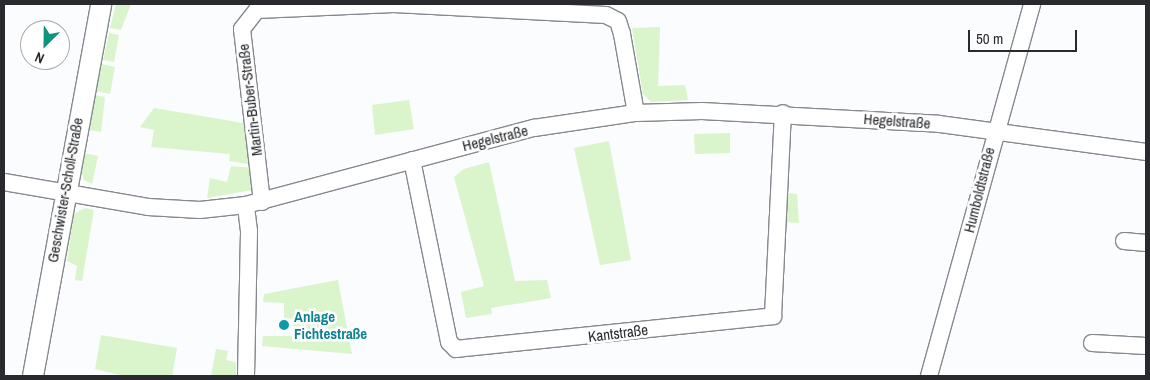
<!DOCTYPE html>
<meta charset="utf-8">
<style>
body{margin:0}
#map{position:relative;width:1150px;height:380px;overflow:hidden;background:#fafcfe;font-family:"Archivo Narrow",sans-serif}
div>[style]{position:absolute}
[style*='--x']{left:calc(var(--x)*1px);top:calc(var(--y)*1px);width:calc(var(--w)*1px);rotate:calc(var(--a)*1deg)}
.green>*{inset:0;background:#daf4cc}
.roads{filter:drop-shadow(1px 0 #85898f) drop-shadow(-1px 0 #85898f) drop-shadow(0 1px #85898f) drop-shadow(0 -1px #85898f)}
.minor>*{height:16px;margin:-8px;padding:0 8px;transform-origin:8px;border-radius:8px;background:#fff}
.tertiary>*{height:20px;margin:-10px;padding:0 10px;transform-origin:10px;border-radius:10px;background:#fff}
.dots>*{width:14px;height:14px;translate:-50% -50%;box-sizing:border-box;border:2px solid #fff;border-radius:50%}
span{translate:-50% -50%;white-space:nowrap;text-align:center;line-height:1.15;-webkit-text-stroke:5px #fff;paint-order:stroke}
.street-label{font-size:15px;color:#292a2d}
.culture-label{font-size:15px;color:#0d838f;font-weight:700}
.left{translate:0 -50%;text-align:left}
.frame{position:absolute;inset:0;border:5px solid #292a2d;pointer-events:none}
.north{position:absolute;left:20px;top:20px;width:50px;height:50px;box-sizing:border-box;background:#fff;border:1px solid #a9aaab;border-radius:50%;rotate:203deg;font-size:14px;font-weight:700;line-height:20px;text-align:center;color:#292a2d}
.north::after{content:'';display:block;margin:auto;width:18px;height:22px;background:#10937c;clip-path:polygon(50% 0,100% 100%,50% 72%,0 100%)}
.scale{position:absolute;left:968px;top:30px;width:109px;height:22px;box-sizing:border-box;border:2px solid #292a2d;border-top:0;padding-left:6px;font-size:15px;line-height:18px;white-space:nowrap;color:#292a2d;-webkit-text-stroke:4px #fff;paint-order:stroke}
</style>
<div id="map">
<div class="green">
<i style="clip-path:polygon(116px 4px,131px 4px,121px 30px,110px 28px)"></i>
<i style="clip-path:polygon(660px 27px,658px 86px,685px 85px,688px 100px,651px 102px,643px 94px,632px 28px)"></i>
<i style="clip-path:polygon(109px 33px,119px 35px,114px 62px,103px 60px)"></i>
<i style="clip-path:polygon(102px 64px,115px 67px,110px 94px,96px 91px)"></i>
<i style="clip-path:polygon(95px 95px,105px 97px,101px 132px,89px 130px)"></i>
<i style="clip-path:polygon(409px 100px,414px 129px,375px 135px,372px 105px)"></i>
<i style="clip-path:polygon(154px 108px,249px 124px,253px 165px,229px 161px,230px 154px,151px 147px,154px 130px,140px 127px)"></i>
<i style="clip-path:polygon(730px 133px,730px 153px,695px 154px,694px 134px)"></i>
<i style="clip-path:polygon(609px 141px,631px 260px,600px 265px,574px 148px)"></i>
<i style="clip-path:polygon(84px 153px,98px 156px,92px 184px,84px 180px,81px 171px)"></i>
<i style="clip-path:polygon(489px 162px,515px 281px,547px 280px,551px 298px,491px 308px,492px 314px,466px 318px,461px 292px,484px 286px,454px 177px,464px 169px)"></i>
<i style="clip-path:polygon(231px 166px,253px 168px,252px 190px,207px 198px,210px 178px,227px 182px)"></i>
<i style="clip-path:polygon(788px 193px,797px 194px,799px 223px,786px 222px)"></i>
<i style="clip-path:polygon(85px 208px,94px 210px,82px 281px,75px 280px,77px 266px,67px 261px,74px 214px)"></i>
<i style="clip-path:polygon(338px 280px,352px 354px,262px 346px,263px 336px,293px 336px,293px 319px,284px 318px,284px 303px,263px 302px,264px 294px)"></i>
<i style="clip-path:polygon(101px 335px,177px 348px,172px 376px,124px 376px,95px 369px)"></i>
<i style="clip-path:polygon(216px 349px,228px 351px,226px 360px,236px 362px,236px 376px,211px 376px)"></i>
</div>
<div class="roads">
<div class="minor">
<i style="--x:412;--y:160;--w:186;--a:78.5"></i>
<i style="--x:449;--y:342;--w:10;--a:45"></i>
<i style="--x:456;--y:349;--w:319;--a:-5.9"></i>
<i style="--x:773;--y:316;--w:203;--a:-87.2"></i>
<i style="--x:4;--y:182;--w:146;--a:9.8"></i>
<i style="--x:148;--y:207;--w:52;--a:3.3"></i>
<i style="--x:200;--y:210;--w:46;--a:-6.2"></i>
<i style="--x:246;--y:205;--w:298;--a:-15"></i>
<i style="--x:534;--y:128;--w:103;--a:-8.4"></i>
<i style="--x:636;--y:113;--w:66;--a:-1.7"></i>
<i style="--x:702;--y:111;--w:237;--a:3.1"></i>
<i style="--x:939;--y:124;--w:209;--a:7.7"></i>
<i style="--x:262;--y:202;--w:174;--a:-96.6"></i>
<i style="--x:242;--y:29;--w:24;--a:-52"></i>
<i style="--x:257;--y:10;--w:137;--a:-2.5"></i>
<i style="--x:394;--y:4;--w:212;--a:3"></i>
<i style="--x:606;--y:15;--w:13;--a:27"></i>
<i style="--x:618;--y:21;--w:14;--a:73"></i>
<i style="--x:622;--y:34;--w:80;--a:80"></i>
<i style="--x:1124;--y:241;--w:22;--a:5"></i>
<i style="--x:1092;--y:343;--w:54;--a:3.2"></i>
<i style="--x:246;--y:376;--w:145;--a:-88.8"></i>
<i style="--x:249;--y:231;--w:26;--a:-97"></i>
<i style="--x:929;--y:376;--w:386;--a:-74.5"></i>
</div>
<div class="tertiary">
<i style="--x:33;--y:376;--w:378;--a:-79.6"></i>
</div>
</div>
<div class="dots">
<i style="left:284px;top:325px;background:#0f9aa8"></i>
</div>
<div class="street-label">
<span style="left:250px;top:100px;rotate:-97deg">Martin-Buber-Straße</span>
<span style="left:897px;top:121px;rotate:4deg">Hegelstraße</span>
<span style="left:495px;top:138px;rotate:-14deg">Hegelstraße</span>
<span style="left:65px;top:190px;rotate:-80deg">Geschwister-Scholl-Straße</span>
<span style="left:979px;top:190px;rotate:-76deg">Humboldtstraße</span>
<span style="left:618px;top:333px;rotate:-7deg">Kantstraße</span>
</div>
<div class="culture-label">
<span class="left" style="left:294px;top:325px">Anlage<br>Fichtestraße</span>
</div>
<div class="frame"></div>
<div class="north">N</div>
<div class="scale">50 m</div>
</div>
